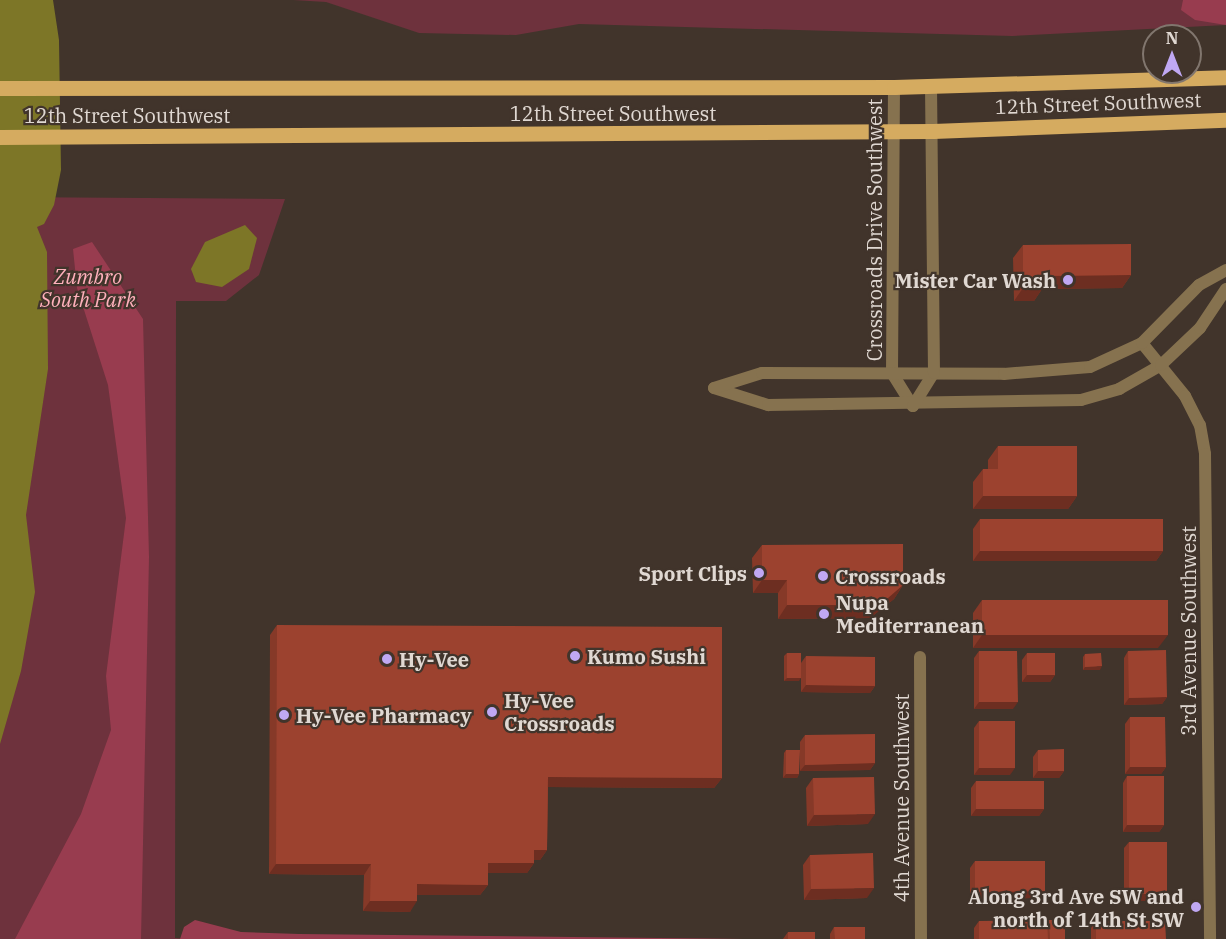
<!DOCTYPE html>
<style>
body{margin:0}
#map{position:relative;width:1226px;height:939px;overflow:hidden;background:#41342b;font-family:"IBM Plex Serif",serif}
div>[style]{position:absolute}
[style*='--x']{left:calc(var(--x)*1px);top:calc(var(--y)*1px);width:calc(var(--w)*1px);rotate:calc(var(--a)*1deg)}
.green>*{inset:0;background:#6e323d}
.forest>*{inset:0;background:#983c4f}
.water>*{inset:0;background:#7d7627}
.minor>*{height:12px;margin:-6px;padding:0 6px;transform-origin:6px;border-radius:6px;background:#86724f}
.primary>*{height:15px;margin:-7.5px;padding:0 7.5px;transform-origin:7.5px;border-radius:7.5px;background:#d5ab60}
.wall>*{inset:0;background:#863928}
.shaded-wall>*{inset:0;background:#6d2e21}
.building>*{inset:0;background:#9c422f}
.dots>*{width:16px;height:16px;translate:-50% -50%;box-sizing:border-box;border:3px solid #41342b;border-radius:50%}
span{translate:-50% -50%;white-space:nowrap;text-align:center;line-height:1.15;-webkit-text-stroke:4.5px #41342b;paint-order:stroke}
.street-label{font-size:20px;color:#e0d8d2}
.park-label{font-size:20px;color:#ffb0bb;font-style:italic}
.poi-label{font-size:20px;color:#e0d8d2;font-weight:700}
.right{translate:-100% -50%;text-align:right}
.left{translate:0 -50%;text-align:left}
.north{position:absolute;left:1142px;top:24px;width:60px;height:60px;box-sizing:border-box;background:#41342b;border:2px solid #81766e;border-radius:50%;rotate:0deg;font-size:16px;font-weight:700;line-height:24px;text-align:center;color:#e0d8d2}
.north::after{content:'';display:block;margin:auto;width:21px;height:27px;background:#c0a8f3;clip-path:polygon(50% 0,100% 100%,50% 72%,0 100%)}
</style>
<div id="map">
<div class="green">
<i style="clip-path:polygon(293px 0,1226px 0,1226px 25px,1012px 36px,579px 24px,516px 35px,419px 33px,326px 2px)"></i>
<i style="clip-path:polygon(0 197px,285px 199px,259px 275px,226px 301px,176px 301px,175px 938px,188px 939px,0 939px)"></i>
</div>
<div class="forest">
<i style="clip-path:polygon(1183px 0,1226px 0,1226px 25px,1195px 20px,1181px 10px)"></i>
<i style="clip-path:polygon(92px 242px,143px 319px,149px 557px,141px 939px,15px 939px,81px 814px,111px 730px,106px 676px,126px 518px,108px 385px,77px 288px,73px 249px)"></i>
<i style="clip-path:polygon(195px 920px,241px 932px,299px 934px,745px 939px,180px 939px,184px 927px)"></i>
</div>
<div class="water">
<i style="clip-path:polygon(0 0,53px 0,59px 40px,61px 170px,54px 205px,44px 224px,37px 227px,47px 252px,48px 369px,26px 515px,35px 592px,21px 671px,0 744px)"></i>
<i style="clip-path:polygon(245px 225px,257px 238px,249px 269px,222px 287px,196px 282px,191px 269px,205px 242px)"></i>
</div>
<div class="minor">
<i style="--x:894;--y:87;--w:286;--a:90.4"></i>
<i style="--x:892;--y:373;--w:39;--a:58"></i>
<i style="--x:1142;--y:343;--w:68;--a:50.9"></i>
<i style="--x:1185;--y:396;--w:33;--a:63"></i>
<i style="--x:1200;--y:425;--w:29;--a:80"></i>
<i style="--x:1205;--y:454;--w:485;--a:89.4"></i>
<i style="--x:714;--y:388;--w:57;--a:17.5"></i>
<i style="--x:768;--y:405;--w:313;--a:-0.9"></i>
<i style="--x:1081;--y:400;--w:40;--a:-16"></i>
<i style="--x:1119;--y:389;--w:48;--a:-29.7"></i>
<i style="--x:1161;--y:365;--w:54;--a:-43.5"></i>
<i style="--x:1200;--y:328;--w:47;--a:-56.3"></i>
<i style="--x:714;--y:388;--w:50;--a:-17.4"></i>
<i style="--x:762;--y:373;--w:242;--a:0.2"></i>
<i style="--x:1004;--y:374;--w:86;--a:-4.7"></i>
<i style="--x:1090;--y:367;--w:57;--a:-24.8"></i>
<i style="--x:1142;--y:343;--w:81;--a:-45.5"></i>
<i style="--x:1199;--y:285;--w:31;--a:-29"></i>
<i style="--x:913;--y:406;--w:39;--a:-58"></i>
<i style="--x:934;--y:373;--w:286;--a:-90.6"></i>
<i style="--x:920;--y:657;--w:282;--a:89.8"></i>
</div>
<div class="primary">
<i style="--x:0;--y:88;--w:894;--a:-0.06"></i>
<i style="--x:894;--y:87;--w:332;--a:-1.7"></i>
<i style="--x:0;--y:137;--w:933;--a:-0.37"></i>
<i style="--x:933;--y:131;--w:293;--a:-2.2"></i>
</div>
<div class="wall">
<i style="clip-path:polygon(1023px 245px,1131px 275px,1122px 288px,1042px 289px,1034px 301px,1014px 301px,1013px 258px)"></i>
<i style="clip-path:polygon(998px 446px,1077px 496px,1068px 509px,973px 509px,973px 482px,983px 469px,988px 469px,988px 460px)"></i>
<i style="clip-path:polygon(980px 519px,1163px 551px,1156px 561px,973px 561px,973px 529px)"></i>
<i style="clip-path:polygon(762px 545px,903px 585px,894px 599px,870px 618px,778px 619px,778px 593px,753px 593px,752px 558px)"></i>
<i style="clip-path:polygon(982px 600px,1158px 648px,973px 648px,973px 613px)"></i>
<i style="clip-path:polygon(277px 625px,722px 778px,714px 788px,548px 787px,547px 850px,540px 860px,534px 860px,534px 863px,527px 873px,488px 873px,488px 885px,480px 895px,417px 895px,410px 912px,363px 911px,364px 875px,269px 874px,270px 635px)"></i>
<i style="clip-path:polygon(979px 651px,1013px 709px,974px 709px,974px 658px)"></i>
<i style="clip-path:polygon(1128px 651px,1167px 697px,1162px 704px,1124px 705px,1124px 658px)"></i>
<i style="clip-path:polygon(787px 653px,799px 681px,784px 681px,784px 656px)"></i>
<i style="clip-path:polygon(1027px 653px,1055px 675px,1050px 682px,1022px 682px,1022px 660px)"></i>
<i style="clip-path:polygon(1085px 654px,1100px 670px,1083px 670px,1083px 657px)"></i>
<i style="clip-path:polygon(806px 656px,875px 686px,870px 693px,801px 692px,801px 663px)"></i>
<i style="clip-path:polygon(1130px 717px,1166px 767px,1161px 774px,1125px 774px,1125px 724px)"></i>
<i style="clip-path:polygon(979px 721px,1010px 775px,974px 775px,974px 728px)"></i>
<i style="clip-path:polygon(805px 735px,875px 763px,870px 770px,800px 771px,800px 742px)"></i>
<i style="clip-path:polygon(786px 750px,799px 774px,797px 778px,783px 778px,784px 753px)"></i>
<i style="clip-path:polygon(1038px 750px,1064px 771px,1059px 778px,1033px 778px,1033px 757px)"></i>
<i style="clip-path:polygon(1127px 776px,1164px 825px,1159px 832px,1123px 832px,1123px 783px)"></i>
<i style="clip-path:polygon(813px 778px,868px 824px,807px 826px,806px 788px)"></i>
<i style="clip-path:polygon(976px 781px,1044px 809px,1039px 816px,971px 816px,971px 788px)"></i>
<i style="clip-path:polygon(1129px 842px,1162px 901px,1124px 901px,1124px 848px)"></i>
<i style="clip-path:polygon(810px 855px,867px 898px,804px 900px,803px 865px)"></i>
<i style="clip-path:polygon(975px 861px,1040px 898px,970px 899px,970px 868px)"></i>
<i style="clip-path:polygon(1049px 920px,1065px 939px,974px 939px,974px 928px,979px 921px,1047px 923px)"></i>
<i style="clip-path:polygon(1096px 921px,1166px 939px,1091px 939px,1091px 928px)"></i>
<i style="clip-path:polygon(834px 927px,865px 939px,830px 939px,830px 934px)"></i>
<i style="clip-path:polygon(788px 932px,815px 939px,783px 939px)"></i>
</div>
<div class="shaded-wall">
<i style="clip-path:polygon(1131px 275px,1122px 288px,1042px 289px,1034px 301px,1014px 301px,1023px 288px,1043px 276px)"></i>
<i style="clip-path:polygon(983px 496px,1077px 496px,1068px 509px,973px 509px)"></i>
<i style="clip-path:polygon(980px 551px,1163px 551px,1156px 561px,973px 561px)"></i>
<i style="clip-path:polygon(762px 580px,787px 580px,778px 593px,753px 593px)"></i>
<i style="clip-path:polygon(903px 585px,894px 599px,870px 618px,778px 619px,787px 605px)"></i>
<i style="clip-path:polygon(982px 635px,1168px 635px,1158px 648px,973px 648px)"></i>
<i style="clip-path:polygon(1102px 666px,1100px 670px,1083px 670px,1085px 667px)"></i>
<i style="clip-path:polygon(1027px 675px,1055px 675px,1050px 682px,1022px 682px)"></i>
<i style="clip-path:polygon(787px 678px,801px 678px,799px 681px,784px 681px)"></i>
<i style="clip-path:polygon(806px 685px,875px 686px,870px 693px,801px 692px)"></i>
<i style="clip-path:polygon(1167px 697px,1162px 704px,1124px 705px,1129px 698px)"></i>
<i style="clip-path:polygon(979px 702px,1018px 702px,1013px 709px,974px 709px)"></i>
<i style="clip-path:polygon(875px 763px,870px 770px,800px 771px,805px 765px)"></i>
<i style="clip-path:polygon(1130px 767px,1166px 767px,1161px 774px,1125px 774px)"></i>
<i style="clip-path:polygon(979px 768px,1015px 768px,1010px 775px,974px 775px)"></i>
<i style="clip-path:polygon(1038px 771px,1064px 771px,1059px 778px,1033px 778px)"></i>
<i style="clip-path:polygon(786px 774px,799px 774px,797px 778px,783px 778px)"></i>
<i style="clip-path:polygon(548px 777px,722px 778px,714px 788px,540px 787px)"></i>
<i style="clip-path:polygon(976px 809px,1044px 809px,1039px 816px,971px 816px)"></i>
<i style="clip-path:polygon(875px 814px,868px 824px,807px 826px,814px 815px)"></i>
<i style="clip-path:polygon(1127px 825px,1164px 825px,1159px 832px,1123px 832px)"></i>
<i style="clip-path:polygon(534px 850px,547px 850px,540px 860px,527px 860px)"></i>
<i style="clip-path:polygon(488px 863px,534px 863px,527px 873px,480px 873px)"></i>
<i style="clip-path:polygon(276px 864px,371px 864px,364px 875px,269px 874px)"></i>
<i style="clip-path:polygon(417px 884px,488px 885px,480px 895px,410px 895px)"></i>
<i style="clip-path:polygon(874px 888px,867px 898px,804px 900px,811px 889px)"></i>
<i style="clip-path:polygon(1045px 891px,1040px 898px,970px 899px,975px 892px)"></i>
<i style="clip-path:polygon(1129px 894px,1167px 894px,1162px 901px,1124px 901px)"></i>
<i style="clip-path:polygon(370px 901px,417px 901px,410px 912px,363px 911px)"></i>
</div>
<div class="building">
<i style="clip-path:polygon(1131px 244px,1131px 275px,1043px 276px,1043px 288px,1023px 288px,1023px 245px)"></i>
<i style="clip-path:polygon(998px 446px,1077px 446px,1077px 496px,983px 496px,983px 469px,998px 469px)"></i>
<i style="clip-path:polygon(980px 519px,1163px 519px,1163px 551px,980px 551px)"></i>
<i style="clip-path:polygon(903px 544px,903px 585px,880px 605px,787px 605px,787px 580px,762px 580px,762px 545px)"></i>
<i style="clip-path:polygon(982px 600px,1168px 600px,1168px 635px,982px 635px)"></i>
<i style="clip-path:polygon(277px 625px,722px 627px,722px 778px,548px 777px,547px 850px,534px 850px,534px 863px,488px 863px,488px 885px,417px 884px,417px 901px,370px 901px,371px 864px,276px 864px)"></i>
<i style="clip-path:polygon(1166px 650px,1167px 697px,1129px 698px,1128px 651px)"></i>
<i style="clip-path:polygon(979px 651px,1017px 651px,1018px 702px,979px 702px)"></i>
<i style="clip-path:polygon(787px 653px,801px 653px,801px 678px,787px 678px)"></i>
<i style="clip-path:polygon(1027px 653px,1055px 653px,1055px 675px,1027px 675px)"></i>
<i style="clip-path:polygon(1101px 653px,1102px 666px,1085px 667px,1085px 654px)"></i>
<i style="clip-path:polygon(806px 656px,875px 657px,875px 686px,806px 685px)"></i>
<i style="clip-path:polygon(1130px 717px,1165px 717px,1166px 767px,1130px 767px)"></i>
<i style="clip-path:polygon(979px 721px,1015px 721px,1015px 768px,979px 768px)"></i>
<i style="clip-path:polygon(875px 734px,875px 763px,805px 765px,805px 735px)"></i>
<i style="clip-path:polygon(1064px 749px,1064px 771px,1038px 771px,1038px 750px)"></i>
<i style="clip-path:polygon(786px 750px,800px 750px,799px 774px,786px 774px)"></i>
<i style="clip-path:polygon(1127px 776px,1164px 776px,1164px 825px,1127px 825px)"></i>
<i style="clip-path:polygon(874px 777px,875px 814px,814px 815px,813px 778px)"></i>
<i style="clip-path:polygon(976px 781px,1044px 781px,1044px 809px,976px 809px)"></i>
<i style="clip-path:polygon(1129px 842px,1167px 842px,1167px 894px,1129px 894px)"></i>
<i style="clip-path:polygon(873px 853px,874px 888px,811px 889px,810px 855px)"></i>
<i style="clip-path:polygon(975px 861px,1045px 861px,1045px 891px,975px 892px)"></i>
<i style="clip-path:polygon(1047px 920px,1048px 939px,979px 939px,979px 921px)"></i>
<i style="clip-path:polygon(1049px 920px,1065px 920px,1065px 939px,1050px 939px)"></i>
<i style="clip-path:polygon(1096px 921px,1165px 921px,1166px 939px,1096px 939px)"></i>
<i style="clip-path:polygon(834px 927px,865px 927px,865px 939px,835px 939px)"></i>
<i style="clip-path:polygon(788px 932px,815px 932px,815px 939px,788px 939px)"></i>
</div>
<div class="dots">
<i style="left:1068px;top:280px;background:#c0a8f3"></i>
<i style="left:759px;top:573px;background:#c0a8f3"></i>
<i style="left:823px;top:576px;background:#c0a8f3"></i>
<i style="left:824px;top:614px;background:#c0a8f3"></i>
<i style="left:575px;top:656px;background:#c0a8f3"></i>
<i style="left:387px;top:659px;background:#c0a8f3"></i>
<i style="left:492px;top:712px;background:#c0a8f3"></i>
<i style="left:284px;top:715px;background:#c0a8f3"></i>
<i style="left:1196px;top:907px;background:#c0a8f3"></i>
</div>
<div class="street-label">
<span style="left:1098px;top:103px;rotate:-2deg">12th Street Southwest</span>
<span style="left:613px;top:113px">12th Street Southwest</span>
<span style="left:127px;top:115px">12th Street Southwest</span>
<span style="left:874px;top:230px;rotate:-90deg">Crossroads Drive Southwest</span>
<span style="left:1188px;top:631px;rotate:-90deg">3rd Avenue Southwest</span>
<span style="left:901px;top:798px;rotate:-90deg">4th Avenue Southwest</span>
</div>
<div class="park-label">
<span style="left:88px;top:288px">Zumbro<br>South Park</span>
</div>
<div class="poi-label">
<span class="right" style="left:1056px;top:280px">Mister Car Wash</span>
<span class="right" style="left:747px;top:573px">Sport Clips</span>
<span class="left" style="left:835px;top:576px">Crossroads</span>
<span class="left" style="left:836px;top:614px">Nupa<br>Mediterranean</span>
<span class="left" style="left:587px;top:656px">Kumo Sushi</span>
<span class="left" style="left:399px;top:659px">Hy-Vee</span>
<span class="left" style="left:504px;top:712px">Hy-Vee<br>Crossroads</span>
<span class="left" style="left:296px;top:715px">Hy-Vee Pharmacy</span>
<span class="right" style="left:1184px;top:908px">Along 3rd Ave SW and<br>north of 14th St SW</span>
</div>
<div class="north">N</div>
</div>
